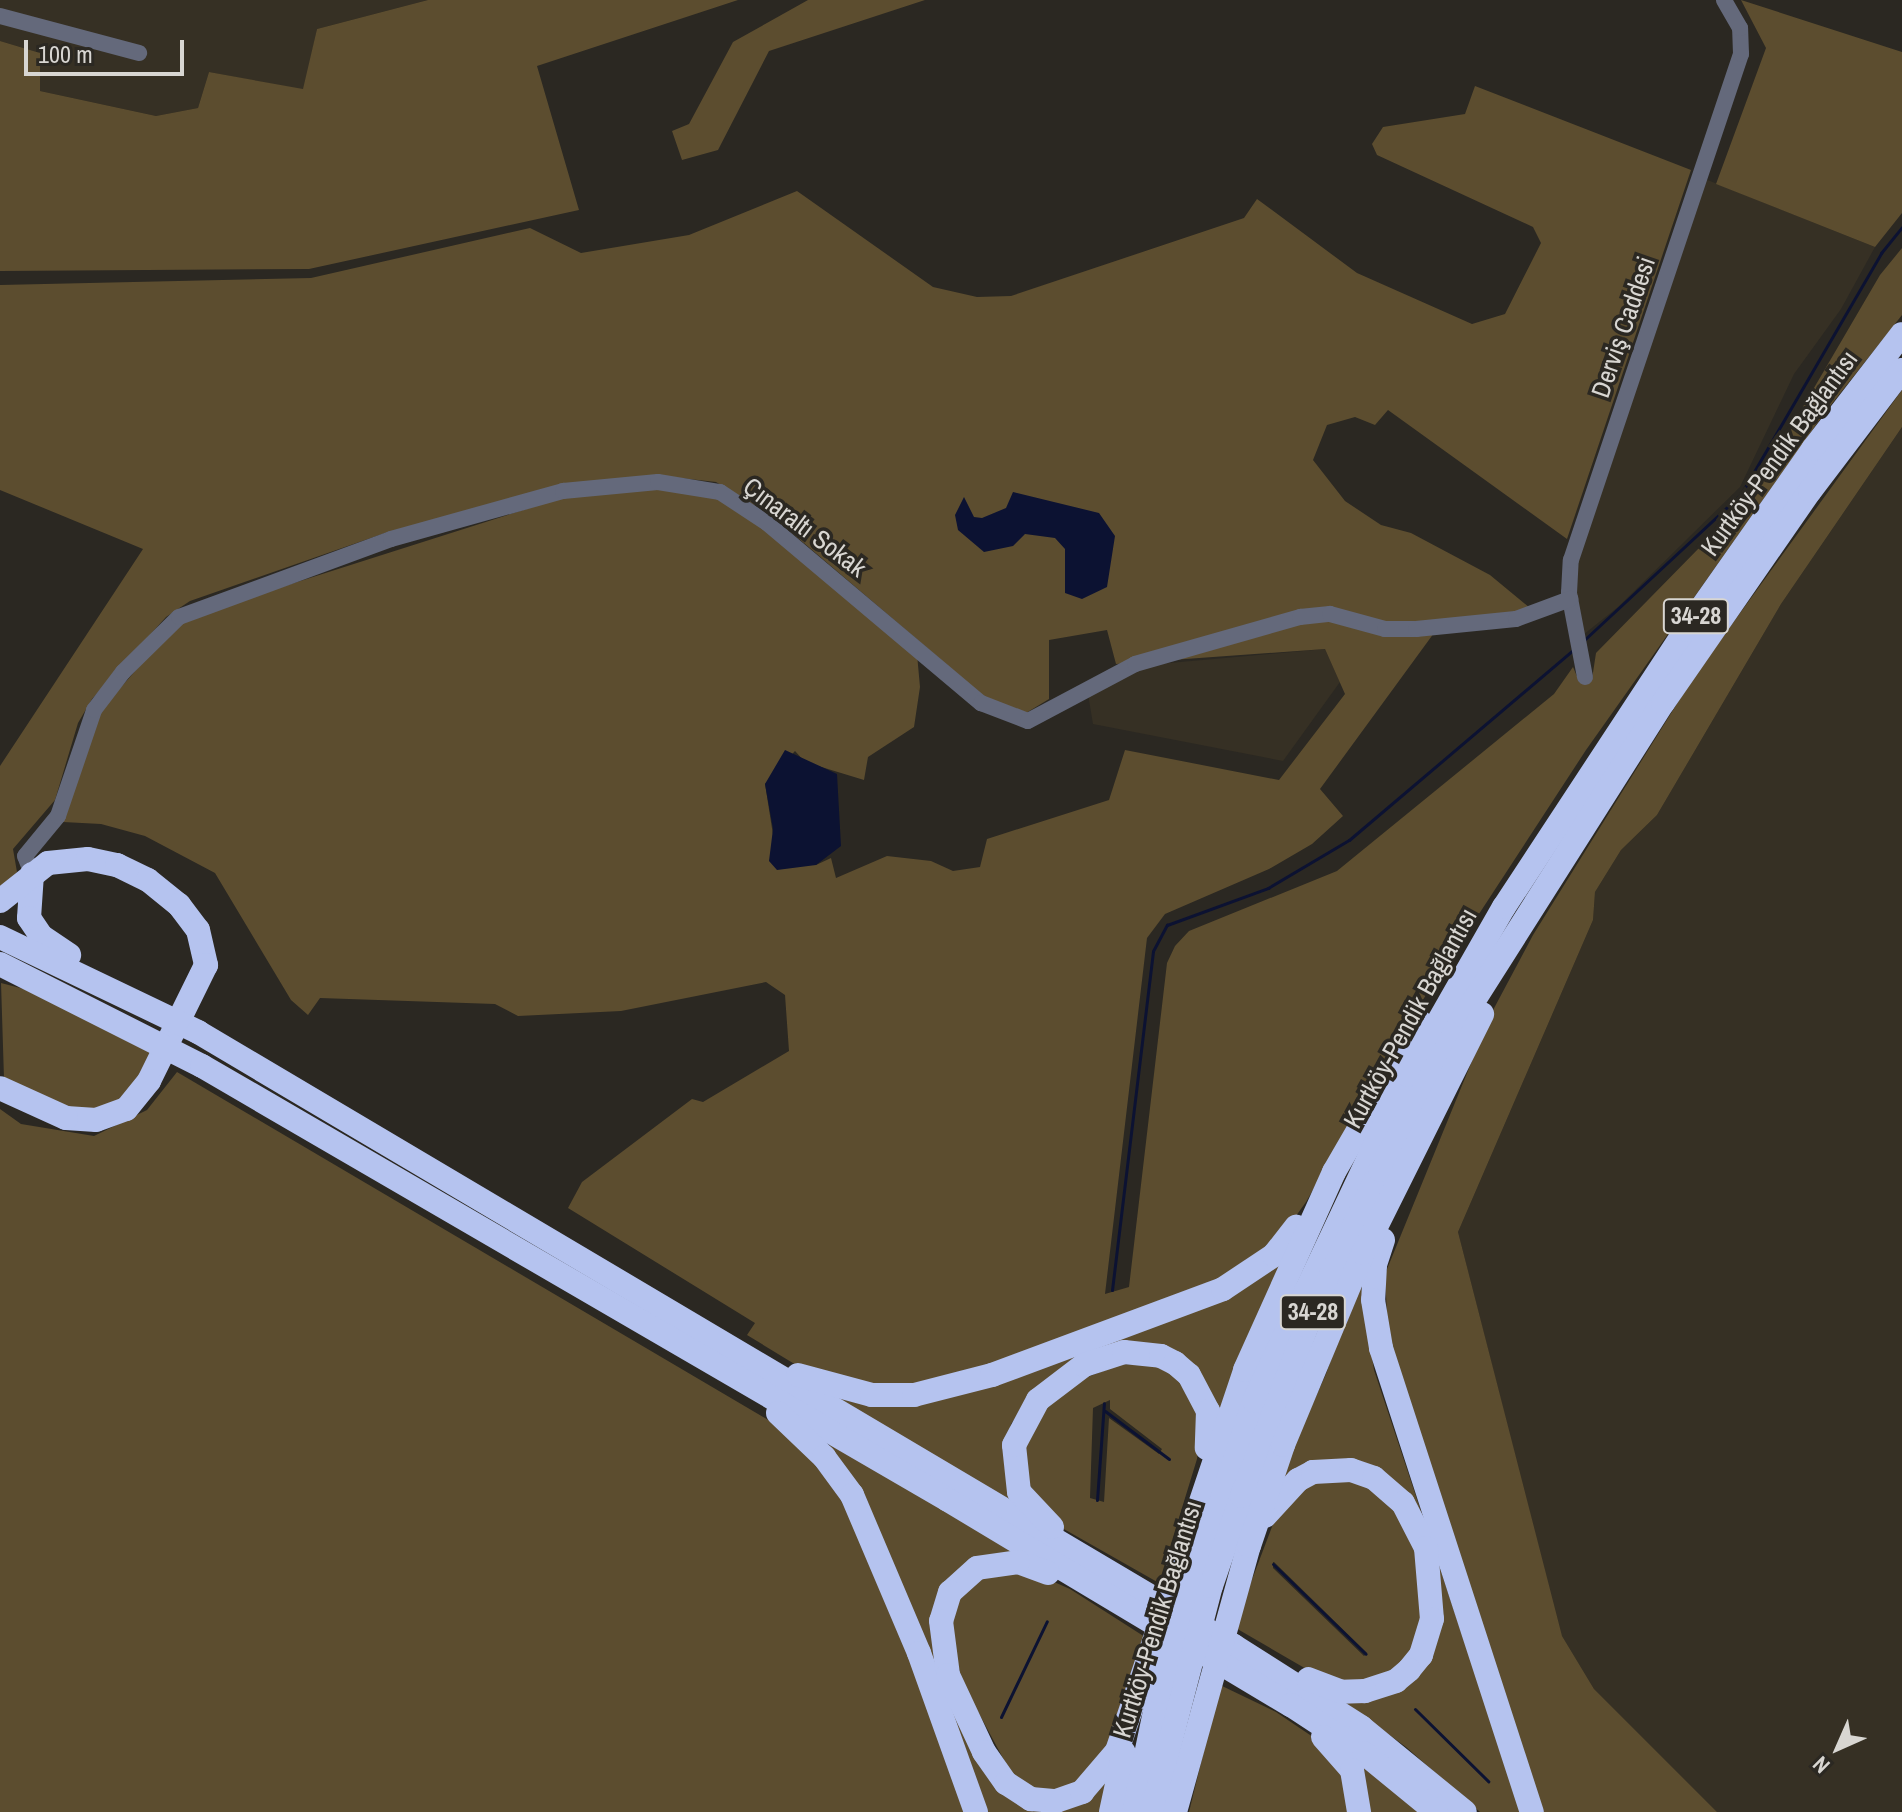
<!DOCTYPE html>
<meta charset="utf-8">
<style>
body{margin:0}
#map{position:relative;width:1902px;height:1812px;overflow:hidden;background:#2b2822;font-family:"Archivo Narrow",sans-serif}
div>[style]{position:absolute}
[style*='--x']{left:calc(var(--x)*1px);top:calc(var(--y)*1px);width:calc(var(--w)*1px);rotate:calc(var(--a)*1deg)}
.built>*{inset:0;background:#363024}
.green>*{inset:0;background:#5c4d2f}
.water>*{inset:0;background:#0c1232}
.stream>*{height:3px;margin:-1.5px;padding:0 1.5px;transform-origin:1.5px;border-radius:1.5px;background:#0c1232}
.minor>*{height:16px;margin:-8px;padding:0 8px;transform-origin:8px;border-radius:8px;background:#64697b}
.highway>*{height:24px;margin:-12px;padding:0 12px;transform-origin:12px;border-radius:12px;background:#b5c3ef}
span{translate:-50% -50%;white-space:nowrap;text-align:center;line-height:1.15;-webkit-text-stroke:7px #2b2822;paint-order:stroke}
.shield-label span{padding:2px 6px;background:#2b2822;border:2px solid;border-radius:6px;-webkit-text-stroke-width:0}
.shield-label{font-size:24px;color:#d8d6d2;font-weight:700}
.street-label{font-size:26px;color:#d8d6d2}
.north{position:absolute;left:1798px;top:1708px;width:80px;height:80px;-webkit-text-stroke:6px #2b2822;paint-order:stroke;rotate:225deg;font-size:22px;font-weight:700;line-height:32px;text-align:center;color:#d8d6d2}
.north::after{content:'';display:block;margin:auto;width:28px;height:36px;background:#d8d6d2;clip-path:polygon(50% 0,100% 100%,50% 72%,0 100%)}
.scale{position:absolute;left:24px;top:40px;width:160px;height:36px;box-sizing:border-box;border:4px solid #d8d6d2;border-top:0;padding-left:10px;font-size:24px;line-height:28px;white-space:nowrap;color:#d8d6d2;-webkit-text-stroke:6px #2b2822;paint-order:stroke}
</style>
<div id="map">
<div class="built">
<i style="clip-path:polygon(0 0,428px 0,317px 29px,304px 90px,209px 72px,198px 108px,156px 116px,40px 91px,40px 53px,0 41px)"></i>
<i style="clip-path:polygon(1705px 179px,1875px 247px,1841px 309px,1794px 374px,1740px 487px,1618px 607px,1583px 635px,1574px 601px,1581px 541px)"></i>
<i style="clip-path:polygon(1902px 427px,1902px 1812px,1717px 1812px,1594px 1689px,1560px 1633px,1458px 1232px,1593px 920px,1595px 892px,1621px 850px,1657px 815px,1781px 604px)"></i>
<i style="clip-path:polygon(1325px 649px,1340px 682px,1283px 761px,1093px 724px,1088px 694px,1147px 665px)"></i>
</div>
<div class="green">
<i style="clip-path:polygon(428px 0,738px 0,537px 66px,579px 210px,309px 269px,0 271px,0 41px,40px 53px,40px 91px,156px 116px,198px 108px,209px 72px,303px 89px,317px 29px)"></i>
<i style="clip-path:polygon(808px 0,925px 0,769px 51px,718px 150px,682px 160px,672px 131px,689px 124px,733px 42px)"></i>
<i style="clip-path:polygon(1741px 0,1902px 52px,1902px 213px,1875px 247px,1716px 184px,1766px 48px)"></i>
<i style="clip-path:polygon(1475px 86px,1691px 170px,1567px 539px,1388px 410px,1375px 425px,1355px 417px,1327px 425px,1313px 460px,1345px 501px,1381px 525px,1411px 533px,1490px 575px,1530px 608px,1434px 633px,1320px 789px,1343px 816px,1312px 844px,1269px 869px,1165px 914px,1147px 938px,1105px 1294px,1129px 1287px,1167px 963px,1175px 946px,1189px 931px,1337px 871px,1554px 694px,1573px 667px,1579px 681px,1592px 679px,1596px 653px,1752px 494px,1880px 275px,1902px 248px,1902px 315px,1823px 415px,1586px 750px,1411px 1018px,1306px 1202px,1275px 1245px,1249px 1267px,955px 1378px,878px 1389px,806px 1371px,747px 1335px,755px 1323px,568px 1208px,582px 1182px,692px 1099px,703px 1102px,789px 1051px,785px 995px,766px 982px,621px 1011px,518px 1016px,495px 1004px,320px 998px,308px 1015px,291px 1000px,215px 873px,145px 836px,101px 824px,63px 822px,100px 711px,173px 628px,197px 614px,564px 497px,661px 486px,713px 494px,768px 530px,917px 654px,920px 687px,914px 727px,868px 757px,864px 780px,805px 762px,795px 751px,765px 784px,774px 841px,816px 865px,831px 858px,836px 878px,887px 856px,931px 861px,953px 871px,980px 867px,987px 839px,1109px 800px,1125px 750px,1279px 780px,1345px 694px,1325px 649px,1116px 664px,1107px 630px,1049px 640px,1049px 699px,1026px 713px,987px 699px,771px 515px,716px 482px,662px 476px,388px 532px,190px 601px,166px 617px,92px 699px,78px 723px,55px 800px,13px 849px,17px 872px,0 890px,0 766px,143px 549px,0 490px,0 285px,311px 278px,530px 228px,581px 253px,689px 235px,797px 191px,933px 287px,977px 297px,1011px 296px,1244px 218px,1257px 199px,1357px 273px,1472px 324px,1505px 314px,1541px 243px,1533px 227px,1377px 155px,1372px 144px,1383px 127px,1465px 114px)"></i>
<i style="clip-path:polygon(1902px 390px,1902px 427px,1781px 604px,1657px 815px,1621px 850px,1595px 892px,1593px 920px,1458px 1232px,1562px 1636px,1594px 1689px,1717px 1812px,1543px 1812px,1388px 1336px,1385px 1274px,1492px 1012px,1533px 935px,1693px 678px)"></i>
<i style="clip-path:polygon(1px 983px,28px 990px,152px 1053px,138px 1084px,109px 1109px,71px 1108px,4px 1078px)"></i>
<i style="clip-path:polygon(177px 1072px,787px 1431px,851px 1509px,969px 1812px,0 1812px,0 1109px,21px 1124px,94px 1136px,147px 1110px)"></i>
<i style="clip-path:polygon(1294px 1244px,1215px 1428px,1159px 1347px,1035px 1390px,1011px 1424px,1004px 1463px,1009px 1489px,1021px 1509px,835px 1396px,1044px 1366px)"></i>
<i style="clip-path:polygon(1360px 1278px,1374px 1370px,1521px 1812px,1480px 1812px,1406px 1747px,1339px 1698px,1398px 1687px,1439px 1596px,1372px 1469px,1275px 1488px,1326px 1374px)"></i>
<i style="clip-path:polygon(evenodd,1122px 1364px,1155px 1366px,1176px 1376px,1202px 1422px,1197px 1459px,1159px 1583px,1055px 1524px,1026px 1490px,1023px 1446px,1047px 1406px,1082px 1379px,1122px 1364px,1110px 1400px,1110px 1409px,1162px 1449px,1159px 1454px,1109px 1418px,1104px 1502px,1090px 1498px,1093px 1408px,1110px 1400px)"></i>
<i style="clip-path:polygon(832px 1444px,1018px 1555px,991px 1555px,931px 1630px,1017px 1802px,1111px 1777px,1104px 1812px,981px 1812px,825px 1449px)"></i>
<i style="clip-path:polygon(evenodd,1362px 1480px,1400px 1512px,1426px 1579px,1416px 1652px,1378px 1684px,1327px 1681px,1234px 1627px,1281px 1503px,1307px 1483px,1362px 1480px,1273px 1562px,1274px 1562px,1367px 1653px,1364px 1656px,1273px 1568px,1273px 1562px)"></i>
<i style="clip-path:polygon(988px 1573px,1036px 1574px,1070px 1589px,1145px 1637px,1111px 1747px,1070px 1789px,1034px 1789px,1011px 1773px,962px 1682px,952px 1636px,953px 1606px,962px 1591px)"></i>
<i style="clip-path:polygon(1220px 1685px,1276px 1712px,1313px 1737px,1340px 1763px,1354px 1812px,1189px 1812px)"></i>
<i style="clip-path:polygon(1355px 1759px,1419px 1812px,1368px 1812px)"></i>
</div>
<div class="water">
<i style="clip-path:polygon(1013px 492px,1099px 513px,1115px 536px,1107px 587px,1082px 599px,1065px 593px,1065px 549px,1055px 538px,1025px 534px,1013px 546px,984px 552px,958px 530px,955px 515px,964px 497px,974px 517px,982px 518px,1006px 508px)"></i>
<i style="clip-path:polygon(785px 750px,837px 774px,841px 846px,816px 865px,777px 870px,769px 861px,773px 829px,765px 784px)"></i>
</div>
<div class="stream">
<i style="--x:1583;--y:641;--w:216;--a:-42.9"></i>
<i style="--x:1741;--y:494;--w:279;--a:-59.8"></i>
<i style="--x:1881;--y:253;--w:33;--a:-51"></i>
<i style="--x:1112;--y:1290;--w:341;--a:-83.1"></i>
<i style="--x:1153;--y:951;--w:30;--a:-62"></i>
<i style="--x:1167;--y:925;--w:108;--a:-20.1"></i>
<i style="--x:1268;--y:888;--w:94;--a:-30.7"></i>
<i style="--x:1349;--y:840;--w:295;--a:-40.3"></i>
<i style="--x:1105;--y:1411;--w:80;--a:36.9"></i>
<i style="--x:1097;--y:1500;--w:97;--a:-85.9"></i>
<i style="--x:1273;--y:1564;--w:129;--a:44.1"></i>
<i style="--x:1415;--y:1709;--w:103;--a:44.6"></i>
<i style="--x:1001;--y:1717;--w:106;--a:-64.4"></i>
</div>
<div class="minor">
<i style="--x:0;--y:16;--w:144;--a:14.9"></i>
<i style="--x:1585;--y:677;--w:86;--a:-100.8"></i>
<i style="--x:1569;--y:593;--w:33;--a:-87"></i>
<i style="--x:1571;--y:560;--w:534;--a:-71.43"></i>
<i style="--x:1741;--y:54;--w:26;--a:-92"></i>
<i style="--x:1740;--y:28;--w:32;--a:-120"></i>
<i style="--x:32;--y:874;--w:19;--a:-111"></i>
<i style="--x:25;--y:856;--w:52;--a:-50.5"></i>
<i style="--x:58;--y:816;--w:112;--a:-71.2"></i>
<i style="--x:94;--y:710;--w:48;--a:-52.7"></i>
<i style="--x:123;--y:672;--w:78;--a:-44.5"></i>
<i style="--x:179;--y:617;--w:226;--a:-20.2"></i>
<i style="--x:391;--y:539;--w:179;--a:-15.6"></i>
<i style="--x:563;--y:491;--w:95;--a:-5.4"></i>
<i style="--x:658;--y:482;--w:63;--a:9.2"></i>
<i style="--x:720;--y:492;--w:56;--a:33.4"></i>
<i style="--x:767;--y:523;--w:280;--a:40.1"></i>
<i style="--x:981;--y:703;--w:50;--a:21"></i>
<i style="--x:1028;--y:721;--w:121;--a:-28"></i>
<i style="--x:1135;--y:664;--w:172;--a:-15.9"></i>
<i style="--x:1300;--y:617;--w:30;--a:-6"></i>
<i style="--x:1330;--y:614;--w:57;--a:15.3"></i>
<i style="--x:1385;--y:629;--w:31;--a:0"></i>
<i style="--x:1416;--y:629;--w:100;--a:-5.7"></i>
<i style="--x:1516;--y:619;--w:58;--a:-20.3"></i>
</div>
<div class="highway">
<i style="--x:32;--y:874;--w:44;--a:93.9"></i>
<i style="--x:29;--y:918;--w:22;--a:56"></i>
<i style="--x:41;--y:936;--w:34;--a:34"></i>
<i style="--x:0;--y:901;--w:61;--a:-38.4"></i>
<i style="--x:48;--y:863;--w:40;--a:-5.7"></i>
<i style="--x:88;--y:859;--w:30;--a:12"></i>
<i style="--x:117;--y:865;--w:34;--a:26"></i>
<i style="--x:148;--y:880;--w:40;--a:39"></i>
<i style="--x:179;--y:905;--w:31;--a:53"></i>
<i style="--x:198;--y:930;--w:36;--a:77"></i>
<i style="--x:206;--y:965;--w:129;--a:116.2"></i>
<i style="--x:149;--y:1081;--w:36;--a:129"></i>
<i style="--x:126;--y:1109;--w:32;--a:160"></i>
<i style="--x:96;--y:1120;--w:30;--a:-176"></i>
<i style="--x:66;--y:1118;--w:72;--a:-155.6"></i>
<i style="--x:0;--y:937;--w:220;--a:25.6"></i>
<i style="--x:198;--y:1032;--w:1204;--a:30.65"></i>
<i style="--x:1234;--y:1646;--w:151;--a:32.5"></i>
<i style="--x:1361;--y:1727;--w:134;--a:39.3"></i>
<i style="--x:0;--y:964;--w:226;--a:26.8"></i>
<i style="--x:202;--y:1066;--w:863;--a:30.19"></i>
<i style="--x:948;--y:1500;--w:400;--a:30.9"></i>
<i style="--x:1291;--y:1705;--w:87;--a:33.3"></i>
<i style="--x:1364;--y:1753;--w:93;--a:39.3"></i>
<i style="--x:1383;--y:1240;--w:26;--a:108"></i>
<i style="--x:1375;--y:1265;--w:35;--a:93"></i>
<i style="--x:1373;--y:1300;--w:49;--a:80.5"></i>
<i style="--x:1381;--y:1348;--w:488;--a:72"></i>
<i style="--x:798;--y:1375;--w:77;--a:15.1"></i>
<i style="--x:872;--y:1395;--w:42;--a:0"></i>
<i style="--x:914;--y:1395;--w:81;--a:-14.4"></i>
<i style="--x:992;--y:1375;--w:246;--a:-20.4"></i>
<i style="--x:1223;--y:1289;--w:61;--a:-33.7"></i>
<i style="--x:1274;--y:1255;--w:36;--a:-52"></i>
<i style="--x:778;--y:1413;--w:64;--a:43.7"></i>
<i style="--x:824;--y:1457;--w:47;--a:53.6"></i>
<i style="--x:852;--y:1495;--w:172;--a:67"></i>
<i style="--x:919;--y:1653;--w:169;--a:70.3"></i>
<i style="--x:1265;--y:1516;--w:49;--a:-47.5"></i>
<i style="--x:1298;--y:1480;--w:17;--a:-28"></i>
<i style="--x:1313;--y:1472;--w:38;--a:-3"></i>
<i style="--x:1351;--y:1470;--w:24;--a:19"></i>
<i style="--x:1374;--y:1478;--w:38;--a:41"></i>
<i style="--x:1403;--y:1503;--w:51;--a:62.9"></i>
<i style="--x:1426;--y:1548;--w:71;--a:85.2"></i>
<i style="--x:1432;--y:1619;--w:38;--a:107"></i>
<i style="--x:1421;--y:1655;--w:19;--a:129"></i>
<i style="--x:1409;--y:1670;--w:17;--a:140"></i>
<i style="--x:1396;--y:1681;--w:33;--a:162"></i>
<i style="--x:1365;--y:1691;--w:23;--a:178"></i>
<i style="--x:1342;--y:1692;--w:36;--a:-159"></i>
<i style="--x:1052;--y:1527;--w:48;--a:-133.3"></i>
<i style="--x:1019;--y:1492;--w:47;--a:-96.1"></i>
<i style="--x:1014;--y:1445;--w:51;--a:-61.9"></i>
<i style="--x:1038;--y:1400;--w:58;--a:-37.3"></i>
<i style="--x:1084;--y:1365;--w:42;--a:-18"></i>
<i style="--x:1124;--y:1352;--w:37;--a:6"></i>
<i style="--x:1161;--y:1356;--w:16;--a:27"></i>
<i style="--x:1175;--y:1363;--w:18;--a:41"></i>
<i style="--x:1189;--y:1375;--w:41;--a:62.2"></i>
<i style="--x:1208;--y:1411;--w:37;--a:92"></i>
<i style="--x:1048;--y:1573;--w:32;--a:-160"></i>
<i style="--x:1018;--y:1562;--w:41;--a:171.7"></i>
<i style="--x:977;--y:1568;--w:36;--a:138"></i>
<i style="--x:950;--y:1592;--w:30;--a:107"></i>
<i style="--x:941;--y:1621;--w:54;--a:82.6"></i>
<i style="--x:948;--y:1675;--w:85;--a:64.9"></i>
<i style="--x:984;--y:1752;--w:38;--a:55"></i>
<i style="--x:1006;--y:1783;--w:30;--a:33"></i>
<i style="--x:1031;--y:1799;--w:25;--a:5"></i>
<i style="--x:1056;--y:1801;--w:28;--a:-19"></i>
<i style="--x:1082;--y:1792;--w:54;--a:-49.5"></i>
<i style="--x:1117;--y:1751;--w:402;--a:-71.4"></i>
<i style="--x:1245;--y:1370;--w:217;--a:-65.8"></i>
<i style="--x:1334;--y:1172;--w:173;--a:-59.9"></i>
<i style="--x:1323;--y:1737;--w:44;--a:48.7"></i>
<i style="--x:1352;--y:1770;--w:43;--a:80.5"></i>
<i style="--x:1111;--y:1812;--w:61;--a:-77.8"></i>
<i style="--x:1134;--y:1812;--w:123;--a:-78.2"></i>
<i style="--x:1159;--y:1692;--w:306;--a:-71.9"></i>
<i style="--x:1254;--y:1401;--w:361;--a:-64.7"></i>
<i style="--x:1408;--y:1075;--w:193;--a:-60.3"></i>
<i style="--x:1504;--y:907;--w:331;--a:-56.7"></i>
<i style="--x:1686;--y:630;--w:221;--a:-54.9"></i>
<i style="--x:1813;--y:449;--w:145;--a:-52.3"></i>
<i style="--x:1152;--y:1812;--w:234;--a:-75.4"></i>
<i style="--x:1211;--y:1586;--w:95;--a:-71"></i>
<i style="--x:1242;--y:1496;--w:182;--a:-69.1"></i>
<i style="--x:1307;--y:1326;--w:172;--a:-64.9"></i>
<i style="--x:1380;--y:1170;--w:175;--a:-61.4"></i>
<i style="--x:1464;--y:1016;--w:371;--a:-57.6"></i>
<i style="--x:1663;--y:703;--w:258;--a:-55.3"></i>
<i style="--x:1810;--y:491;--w:152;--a:-52.8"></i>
<i style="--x:1175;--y:1812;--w:276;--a:-74.5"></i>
<i style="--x:1249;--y:1546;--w:107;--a:-71.4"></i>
<i style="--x:1283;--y:1445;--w:208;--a:-67.4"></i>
<i style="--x:1363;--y:1253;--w:267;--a:-63.5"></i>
</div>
<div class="shield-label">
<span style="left:1696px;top:616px">34-28</span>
<span style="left:1313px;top:1312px">34-28</span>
</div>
<div class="street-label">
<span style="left:1623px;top:327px;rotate:-71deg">Derviş Caddesi</span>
<span style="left:1779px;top:453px;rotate:-54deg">Kurtköy-Pendik Bağlantısı</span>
<span style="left:805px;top:527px;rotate:37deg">Çınaraltı Sokak</span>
<span style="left:1410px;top:1018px;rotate:-61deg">Kurtköy-Pendik Bağlantısı</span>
<span style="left:1157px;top:1619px;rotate:-73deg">Kurtköy-Pendik Bağlantısı</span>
</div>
<div class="north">N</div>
<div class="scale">100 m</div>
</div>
